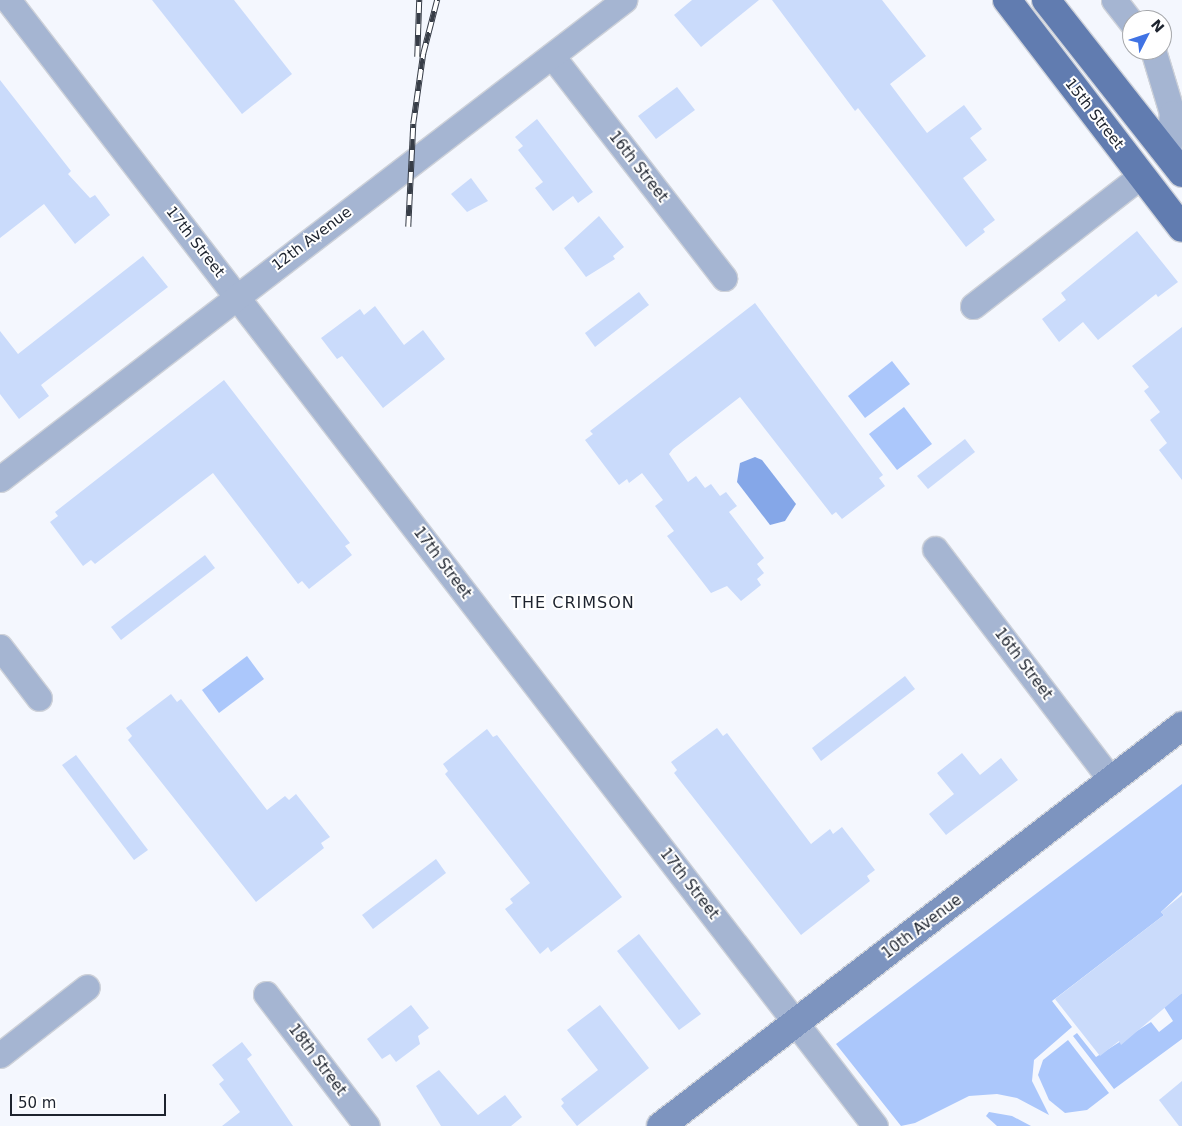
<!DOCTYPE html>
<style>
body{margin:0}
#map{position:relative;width:1182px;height:1126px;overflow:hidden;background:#f4f7fe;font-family:"DejaVu Sans",sans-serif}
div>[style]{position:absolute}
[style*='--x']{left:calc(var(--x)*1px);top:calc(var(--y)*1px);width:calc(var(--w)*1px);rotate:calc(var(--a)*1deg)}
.green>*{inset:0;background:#abc7fb}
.water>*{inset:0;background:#85a7e8}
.building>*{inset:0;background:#cadbfb}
.roads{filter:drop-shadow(1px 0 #cdd1d9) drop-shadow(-1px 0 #cdd1d9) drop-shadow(0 1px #cdd1d9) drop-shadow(0 -1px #cdd1d9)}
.minor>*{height:25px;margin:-12.5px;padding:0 12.5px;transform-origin:12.5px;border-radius:12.5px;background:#a5b5d2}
.secondary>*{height:28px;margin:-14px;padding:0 14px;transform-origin:14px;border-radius:14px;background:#7d94bf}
.primary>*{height:28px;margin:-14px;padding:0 14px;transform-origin:14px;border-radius:14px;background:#617cb0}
.rail>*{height:5.5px;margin-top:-2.75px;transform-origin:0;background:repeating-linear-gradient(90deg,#fff 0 11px,#373d47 0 22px);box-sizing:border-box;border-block:1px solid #373d47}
span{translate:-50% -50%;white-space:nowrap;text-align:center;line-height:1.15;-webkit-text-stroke:4px #fff;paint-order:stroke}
.street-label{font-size:15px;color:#1d232e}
.neighbourhood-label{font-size:16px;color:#1d232e;letter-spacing:1px}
.north{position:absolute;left:1122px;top:10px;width:50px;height:50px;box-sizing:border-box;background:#fff;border:1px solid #a5a7ab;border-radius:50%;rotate:49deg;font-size:14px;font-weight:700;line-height:20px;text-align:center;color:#1d232e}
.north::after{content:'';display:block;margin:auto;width:18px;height:22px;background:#4073e4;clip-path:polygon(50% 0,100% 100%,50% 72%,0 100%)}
.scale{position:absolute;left:10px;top:1094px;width:156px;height:22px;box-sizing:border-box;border:2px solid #1d232e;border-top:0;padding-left:6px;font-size:15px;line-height:18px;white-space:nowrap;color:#1d232e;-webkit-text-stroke:4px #fff;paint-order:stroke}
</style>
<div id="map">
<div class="green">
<i style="clip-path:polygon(892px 361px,910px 384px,865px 418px,848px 396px)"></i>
<i style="clip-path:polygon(904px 407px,932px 444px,897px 470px,869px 434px)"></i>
<i style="clip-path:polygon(247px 656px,264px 679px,219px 713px,202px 690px)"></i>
<i style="clip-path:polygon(1182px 784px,1182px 892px,1161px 912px,1164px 915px,1052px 1001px,1072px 1027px,1034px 1060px,1032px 1081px,1049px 1115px,1017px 1098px,997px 1094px,969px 1096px,915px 1123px,901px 1126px,836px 1044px)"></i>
<i style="clip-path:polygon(1182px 993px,1182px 1039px,1114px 1089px,1073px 1036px,1077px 1033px,1096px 1057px,1151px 1022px,1159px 1032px,1173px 1021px,1164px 1007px)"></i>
<i style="clip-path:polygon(1068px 1040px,1109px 1093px,1087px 1110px,1065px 1113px,1049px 1100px,1038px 1075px,1043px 1060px)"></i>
<i style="clip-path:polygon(989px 1112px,1012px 1116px,1031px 1126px,997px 1126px,986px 1116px)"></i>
</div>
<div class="water">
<i style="clip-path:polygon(755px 457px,762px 460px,796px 504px,785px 521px,770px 525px,737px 482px,740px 463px)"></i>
</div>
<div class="building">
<i style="clip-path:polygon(152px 0,234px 0,292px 74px,242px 114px)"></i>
<i style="clip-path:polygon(692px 0,759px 0,701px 47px,674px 15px)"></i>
<i style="clip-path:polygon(772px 0,882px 0,926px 56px,890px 84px,927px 133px,964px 105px,982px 129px,970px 138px,987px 160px,963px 178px,995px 220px,983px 229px,985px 232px,966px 247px,858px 108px,855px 111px)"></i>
<i style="clip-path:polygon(0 80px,71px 171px,68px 174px,90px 198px,95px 195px,110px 215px,75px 244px,44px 204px,0 238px)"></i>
<i style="clip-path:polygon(677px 87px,695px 110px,656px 139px,638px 116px)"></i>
<i style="clip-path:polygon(537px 119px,593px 192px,578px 203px,573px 196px,553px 211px,535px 188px,543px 182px,518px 150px,523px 146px,515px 137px)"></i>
<i style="clip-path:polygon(471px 178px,488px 201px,467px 212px,451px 194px)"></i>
<i style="clip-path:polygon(599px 216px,624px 247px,613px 256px,615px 259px,586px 277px,564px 248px)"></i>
<i style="clip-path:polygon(1137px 231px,1178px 282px,1158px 297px,1156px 294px,1098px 340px,1083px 322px,1059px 342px,1042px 319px,1066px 300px,1061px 293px)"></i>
<i style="clip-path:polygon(143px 256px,168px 287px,41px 385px,49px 396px,19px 419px,0 394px,0 331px,18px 354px)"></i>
<i style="clip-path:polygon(639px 292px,649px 305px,595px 347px,585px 333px)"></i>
<i style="clip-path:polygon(755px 303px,883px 475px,879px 478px,885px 486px,842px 519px,836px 512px,832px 515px,740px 397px,673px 449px,669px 454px,688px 482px,696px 476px,705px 488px,711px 484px,720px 496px,726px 492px,737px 506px,729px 512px,764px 558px,757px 564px,764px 573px,757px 579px,761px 585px,741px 601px,727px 586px,711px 593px,667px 536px,674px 531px,655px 506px,663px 500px,642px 473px,629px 483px,627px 479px,619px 485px,585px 440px,593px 434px,590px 431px)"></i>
<i style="clip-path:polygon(375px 306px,404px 345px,423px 330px,445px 359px,383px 408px,342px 356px,337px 359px,321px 338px,360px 309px,364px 315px)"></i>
<i style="clip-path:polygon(1182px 327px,1182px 480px,1159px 450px,1167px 443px,1150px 420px,1160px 412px,1144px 391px,1149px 387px,1132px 366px)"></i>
<i style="clip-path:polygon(224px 380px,350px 543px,345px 546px,352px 555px,309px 589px,302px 581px,298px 584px,213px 473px,95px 564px,91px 560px,83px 566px,50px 522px,58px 516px,55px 512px)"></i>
<i style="clip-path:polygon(965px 439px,975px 452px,928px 489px,917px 476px)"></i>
<i style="clip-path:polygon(205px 555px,215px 568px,121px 640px,111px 627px)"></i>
<i style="clip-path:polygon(905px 676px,915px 689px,821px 761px,812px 748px)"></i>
<i style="clip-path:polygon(171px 694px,177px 702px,181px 699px,267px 810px,285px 796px,289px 800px,296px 794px,330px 837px,321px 843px,324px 848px,256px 902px,128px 740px,132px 736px,126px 728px)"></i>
<i style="clip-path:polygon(717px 728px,723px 736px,727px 733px,811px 844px,830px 829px,833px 834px,842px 827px,875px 870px,867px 876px,870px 881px,801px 935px,674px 773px,677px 770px,671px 762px)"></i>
<i style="clip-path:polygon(487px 729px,493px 737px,497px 735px,622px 897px,551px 952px,548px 947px,540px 954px,505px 909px,513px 903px,510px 899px,530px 883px,445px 774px,448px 771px,443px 764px)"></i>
<i style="clip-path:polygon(962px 753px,980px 775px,1001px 758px,1018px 780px,946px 835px,929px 814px,954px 794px,937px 773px)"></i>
<i style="clip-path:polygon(76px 755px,148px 850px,134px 860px,62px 765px)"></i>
<i style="clip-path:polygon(436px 859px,446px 873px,373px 929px,362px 915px)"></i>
<i style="clip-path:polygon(1182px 895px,1182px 993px,1121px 1045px,1119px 1041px,1100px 1056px,1055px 999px,1164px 915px,1161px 912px)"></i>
<i style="clip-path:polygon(639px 934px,701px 1014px,679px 1030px,617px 951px)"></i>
<i style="clip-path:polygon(411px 1005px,429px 1028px,418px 1036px,420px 1044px,396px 1062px,390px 1054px,382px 1059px,367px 1039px)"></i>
<i style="clip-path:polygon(600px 1005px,649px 1068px,577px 1126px,561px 1106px,564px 1103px,561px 1099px,598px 1070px,567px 1030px)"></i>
<i style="clip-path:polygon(242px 1042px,252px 1055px,247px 1059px,293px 1126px,222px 1126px,240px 1112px,219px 1084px,224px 1080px,212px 1065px)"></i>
<i style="clip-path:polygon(439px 1070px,478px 1115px,505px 1095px,522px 1117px,511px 1126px,441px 1126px,416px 1086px)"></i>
<i style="clip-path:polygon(1182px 1081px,1182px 1126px,1179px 1126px,1159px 1100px)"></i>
</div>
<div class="roads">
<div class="minor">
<i style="--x:8;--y:0;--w:1421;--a:52.4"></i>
<i style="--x:1114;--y:0;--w:29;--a:52"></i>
<i style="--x:1153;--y:50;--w:66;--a:73.2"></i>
<i style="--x:1172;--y:113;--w:41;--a:95.6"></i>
<i style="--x:552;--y:56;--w:281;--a:52.2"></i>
<i style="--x:973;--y:306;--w:214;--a:-37.8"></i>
<i style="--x:0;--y:479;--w:787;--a:-37.51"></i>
<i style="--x:935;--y:549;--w:290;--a:52.7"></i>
<i style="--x:0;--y:647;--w:64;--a:52.6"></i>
<i style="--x:266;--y:994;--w:166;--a:52.6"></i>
<i style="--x:0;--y:1055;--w:110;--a:-38"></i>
</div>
<div class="secondary">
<i style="--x:661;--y:1126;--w:657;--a:-37.52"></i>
</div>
<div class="primary">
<i style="--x:1007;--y:0;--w:287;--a:52.5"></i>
<i style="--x:1046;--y:0;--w:220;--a:51.8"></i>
</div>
</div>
<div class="rail">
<i style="--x:417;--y:57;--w:57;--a:-88"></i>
<i style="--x:408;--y:227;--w:103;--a:-87.2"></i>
<i style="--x:413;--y:124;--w:71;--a:-81.9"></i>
<i style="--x:423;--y:54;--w:56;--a:-75.5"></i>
</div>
<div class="street-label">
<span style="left:1094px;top:114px;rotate:52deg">15th Street</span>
<span style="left:638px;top:167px;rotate:52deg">16th Street</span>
<span style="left:312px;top:239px;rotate:-37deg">12th Avenue</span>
<span style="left:195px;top:242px;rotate:52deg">17th Street</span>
<span style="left:442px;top:563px;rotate:53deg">17th Street</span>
<span style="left:1023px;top:664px;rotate:53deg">16th Street</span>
<span style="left:689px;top:884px;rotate:52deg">17th Street</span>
<span style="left:922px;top:927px;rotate:-37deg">10th Avenue</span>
<span style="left:317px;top:1060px;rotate:53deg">18th Street</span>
</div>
<div class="neighbourhood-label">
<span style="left:573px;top:603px">THE CRIMSON</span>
</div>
<div class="north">N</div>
<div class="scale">50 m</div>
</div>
